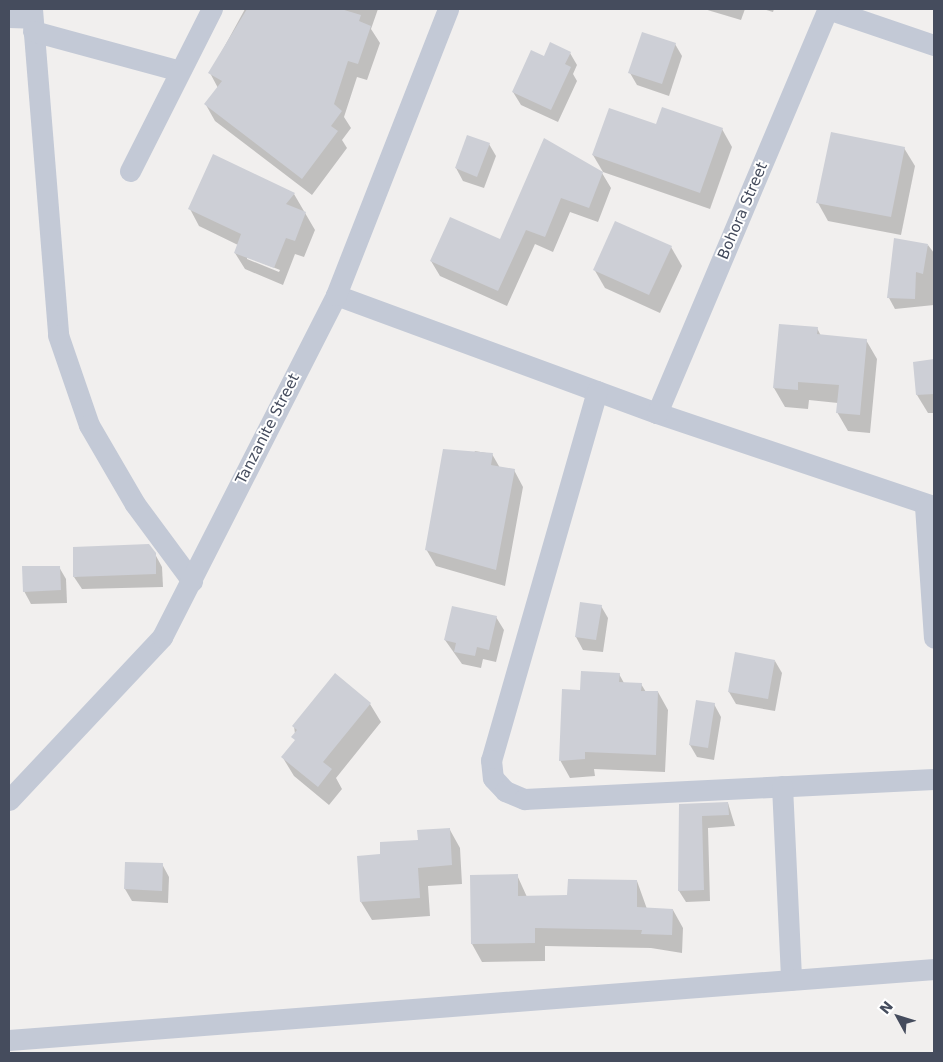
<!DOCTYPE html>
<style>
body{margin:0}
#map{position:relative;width:943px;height:1062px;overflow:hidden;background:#f1efee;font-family:"DejaVu Sans",sans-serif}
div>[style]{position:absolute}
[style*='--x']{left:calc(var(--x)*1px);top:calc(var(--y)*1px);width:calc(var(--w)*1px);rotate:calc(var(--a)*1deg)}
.shadow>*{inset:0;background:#0003}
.building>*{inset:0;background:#cdcfd6}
.minor>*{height:21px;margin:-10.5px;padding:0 10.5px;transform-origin:10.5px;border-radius:10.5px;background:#c3c9d6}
span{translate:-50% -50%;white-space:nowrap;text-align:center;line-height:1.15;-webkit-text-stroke:4px #fff;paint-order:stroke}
.street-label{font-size:15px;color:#454c5d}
.frame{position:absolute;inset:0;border:10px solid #454c5d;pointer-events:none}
.north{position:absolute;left:873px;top:992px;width:50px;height:50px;-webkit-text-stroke:4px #fff;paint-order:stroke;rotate:309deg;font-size:14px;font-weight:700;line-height:20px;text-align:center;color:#454c5d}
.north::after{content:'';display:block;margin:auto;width:18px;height:22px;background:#454c5d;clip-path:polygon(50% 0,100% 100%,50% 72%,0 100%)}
</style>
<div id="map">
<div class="shadow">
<i style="clip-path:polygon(245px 9px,378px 9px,371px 29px,380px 43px,367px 80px,357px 77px,344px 117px,351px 128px,342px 140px,347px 148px,312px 195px,215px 121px,206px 105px,218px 88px,210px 73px)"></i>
<i style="clip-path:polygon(704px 9px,745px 9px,741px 20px)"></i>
<i style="clip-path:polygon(763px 9px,774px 9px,773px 12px)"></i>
<i style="clip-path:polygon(675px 44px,682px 56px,669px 96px,637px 85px,630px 73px)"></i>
<i style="clip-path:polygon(570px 53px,577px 65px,573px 74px,577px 81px,558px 122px,521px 105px,513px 92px,544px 58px)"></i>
<i style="clip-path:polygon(657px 126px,722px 129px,732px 147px,710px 209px,603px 172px,593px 155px)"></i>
<i style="clip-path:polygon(544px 140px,602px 173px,611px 188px,598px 222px,570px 212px,553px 252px,535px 244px,507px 306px,440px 276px,431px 261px,501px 241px)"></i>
<i style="clip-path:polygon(489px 144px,496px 156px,484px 188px,463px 181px,456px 168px)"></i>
<i style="clip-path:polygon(904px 148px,915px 166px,901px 235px,828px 221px,818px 203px)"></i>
<i style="clip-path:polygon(evenodd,294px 194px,315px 230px,304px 257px,295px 254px,283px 285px,245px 269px,235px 253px,238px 245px,199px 226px,190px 209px,294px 194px,247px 257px,280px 270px,279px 272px,247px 259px,247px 257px)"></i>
<i style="clip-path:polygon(928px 245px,934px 253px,934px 305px,895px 309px,889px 298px)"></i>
<i style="clip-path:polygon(671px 247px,682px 266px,660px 313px,605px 288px,594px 269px)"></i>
<i style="clip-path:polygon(817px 328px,821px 336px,866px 340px,877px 359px,870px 433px,848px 431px,837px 412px,838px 403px,809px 400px,808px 409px,785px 407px,774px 388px)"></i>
<i style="clip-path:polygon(915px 367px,934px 367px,934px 413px,928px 413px,917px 395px)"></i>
<i style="clip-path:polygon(475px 451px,492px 454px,500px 468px,514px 470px,523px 487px,505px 586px,436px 566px,426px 549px)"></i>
<i style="clip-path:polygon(155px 554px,162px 567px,163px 587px,82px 589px,74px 577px)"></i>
<i style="clip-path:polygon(59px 567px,66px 579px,67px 603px,31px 604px,24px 591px)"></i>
<i style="clip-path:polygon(601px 606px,608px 618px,603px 652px,583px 650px,576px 637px)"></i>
<i style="clip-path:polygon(496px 617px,504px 630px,496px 662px,483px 659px,481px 668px,462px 664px,445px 640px)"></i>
<i style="clip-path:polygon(775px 661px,782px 673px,775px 711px,736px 704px,729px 692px)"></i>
<i style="clip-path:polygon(619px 674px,624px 683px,641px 684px,646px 692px,658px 692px,668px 710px,665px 772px,594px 769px,595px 776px,570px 778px,560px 760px)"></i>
<i style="clip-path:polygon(336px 675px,370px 704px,381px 722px,336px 778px,342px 789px,329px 805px,294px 776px,283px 758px,296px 742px,294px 726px)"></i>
<i style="clip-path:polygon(714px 704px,721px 717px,714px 760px,697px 757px,690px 745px)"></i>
<i style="clip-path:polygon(728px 803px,735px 826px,708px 828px,710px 901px,686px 902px,679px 891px,680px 805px)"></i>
<i style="clip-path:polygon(450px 830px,460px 848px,462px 884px,428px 886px,430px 916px,372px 920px,361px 902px,419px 841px)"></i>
<i style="clip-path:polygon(162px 864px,169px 877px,168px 903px,132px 901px,125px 889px)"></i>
<i style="clip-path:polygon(517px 875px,527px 897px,569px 896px,637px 881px,647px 909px,673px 910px,683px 928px,682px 953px,651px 948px,545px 946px,545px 961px,482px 962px,472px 944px,471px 876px)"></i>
</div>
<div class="building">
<i style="clip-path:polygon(247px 9px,341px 9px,361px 15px,359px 21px,371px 26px,358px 64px,348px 61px,334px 104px,342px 111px,331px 126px,338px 131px,302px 179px,204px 104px,222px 81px,208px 73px)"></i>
<i style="clip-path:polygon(642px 32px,676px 43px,662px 84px,628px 73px)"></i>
<i style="clip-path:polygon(550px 42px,571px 52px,565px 64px,571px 67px,551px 110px,512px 92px,531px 50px,544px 56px)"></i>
<i style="clip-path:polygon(662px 107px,723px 128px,700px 193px,592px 155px,609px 108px,656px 124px)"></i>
<i style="clip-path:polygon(831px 132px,905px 147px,891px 217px,816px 203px)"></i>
<i style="clip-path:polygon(467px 135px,490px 143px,477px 177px,455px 168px)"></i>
<i style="clip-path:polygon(544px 138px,603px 172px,589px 208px,561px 198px,545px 237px,526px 230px,498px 291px,430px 261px,450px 217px,500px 239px)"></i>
<i style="clip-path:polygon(213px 154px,295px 193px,286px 204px,306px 212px,295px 241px,286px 238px,274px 268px,234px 253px,241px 234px,188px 209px)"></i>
<i style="clip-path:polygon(615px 221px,672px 246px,649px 295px,593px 270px)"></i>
<i style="clip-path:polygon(894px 238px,928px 244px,923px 274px,916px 272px,915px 299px,887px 298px)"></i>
<i style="clip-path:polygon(779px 324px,818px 327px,817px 334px,867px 339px,860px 415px,836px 413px,839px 385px,798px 382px,798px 390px,773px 388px)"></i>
<i style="clip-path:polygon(934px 359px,934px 394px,916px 395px,913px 362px)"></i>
<i style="clip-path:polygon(443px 449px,493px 453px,491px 465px,515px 469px,496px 570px,425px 550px)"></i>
<i style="clip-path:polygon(149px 544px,156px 553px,156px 574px,73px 577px,73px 547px)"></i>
<i style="clip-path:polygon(22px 566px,60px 566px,61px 590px,23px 592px)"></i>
<i style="clip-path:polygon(580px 602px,602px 605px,596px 640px,575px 637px)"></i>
<i style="clip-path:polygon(452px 606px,497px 616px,489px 650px,477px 647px,475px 656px,454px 652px,456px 643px,444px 640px)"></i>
<i style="clip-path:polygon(735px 652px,775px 660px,768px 699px,728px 692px)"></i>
<i style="clip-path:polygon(581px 671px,620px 673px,619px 682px,642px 683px,641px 691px,658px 691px,656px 755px,585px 752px,585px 759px,559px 761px,562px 689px,580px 690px)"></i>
<i style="clip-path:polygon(335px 673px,371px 703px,323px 762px,332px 769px,318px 787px,281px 757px,295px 740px,291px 737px,297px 730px,292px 726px)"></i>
<i style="clip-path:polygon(696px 700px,715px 703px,708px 748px,689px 745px)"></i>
<i style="clip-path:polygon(728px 802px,729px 815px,702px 816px,704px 890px,678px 891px,679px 804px)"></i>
<i style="clip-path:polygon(450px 828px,452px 865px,418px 868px,420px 898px,360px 902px,357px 856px,380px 854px,380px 842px,418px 840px,417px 830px)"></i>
<i style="clip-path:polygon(125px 862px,163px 863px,162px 891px,124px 889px)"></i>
<i style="clip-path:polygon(518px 874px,518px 896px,567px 895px,568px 879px,637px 880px,637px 907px,673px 909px,672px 935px,641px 934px,642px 930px,535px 928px,535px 943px,471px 944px,470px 875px)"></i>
</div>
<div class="minor">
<i style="--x:32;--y:9;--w:327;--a:85.4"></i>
<i style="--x:58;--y:335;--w:95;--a:71"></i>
<i style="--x:89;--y:425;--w:91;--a:59.8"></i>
<i style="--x:135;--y:504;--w:96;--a:53.5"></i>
<i style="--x:828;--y:9;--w:112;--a:18.8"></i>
<i style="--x:9;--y:17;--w:23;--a:2"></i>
<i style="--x:33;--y:31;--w:152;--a:15.2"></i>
<i style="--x:130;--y:171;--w:182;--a:-63.2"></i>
<i style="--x:336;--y:295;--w:342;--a:20.2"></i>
<i style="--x:657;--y:413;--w:292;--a:18.6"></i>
<i style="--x:597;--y:391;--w:384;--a:106"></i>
<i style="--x:491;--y:760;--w:18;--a:84"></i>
<i style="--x:493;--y:778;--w:18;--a:47"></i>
<i style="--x:505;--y:791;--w:21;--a:23"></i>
<i style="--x:524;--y:799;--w:410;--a:-2.8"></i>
<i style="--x:657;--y:413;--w:439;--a:-67.1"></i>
<i style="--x:925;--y:506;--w:132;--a:86.1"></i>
<i style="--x:782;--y:786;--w:194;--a:87.3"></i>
<i style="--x:9;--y:800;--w:224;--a:-46.8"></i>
<i style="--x:162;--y:637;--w:384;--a:-63"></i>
<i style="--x:336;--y:295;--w:307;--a:-68.6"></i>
<i style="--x:9;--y:1040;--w:928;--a:-4.39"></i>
</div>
<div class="street-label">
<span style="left:743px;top:211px;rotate:-67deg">Bohora Street</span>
<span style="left:268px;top:429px;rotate:-63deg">Tanzanite Street</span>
</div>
<div class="frame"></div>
<div class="north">N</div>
</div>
